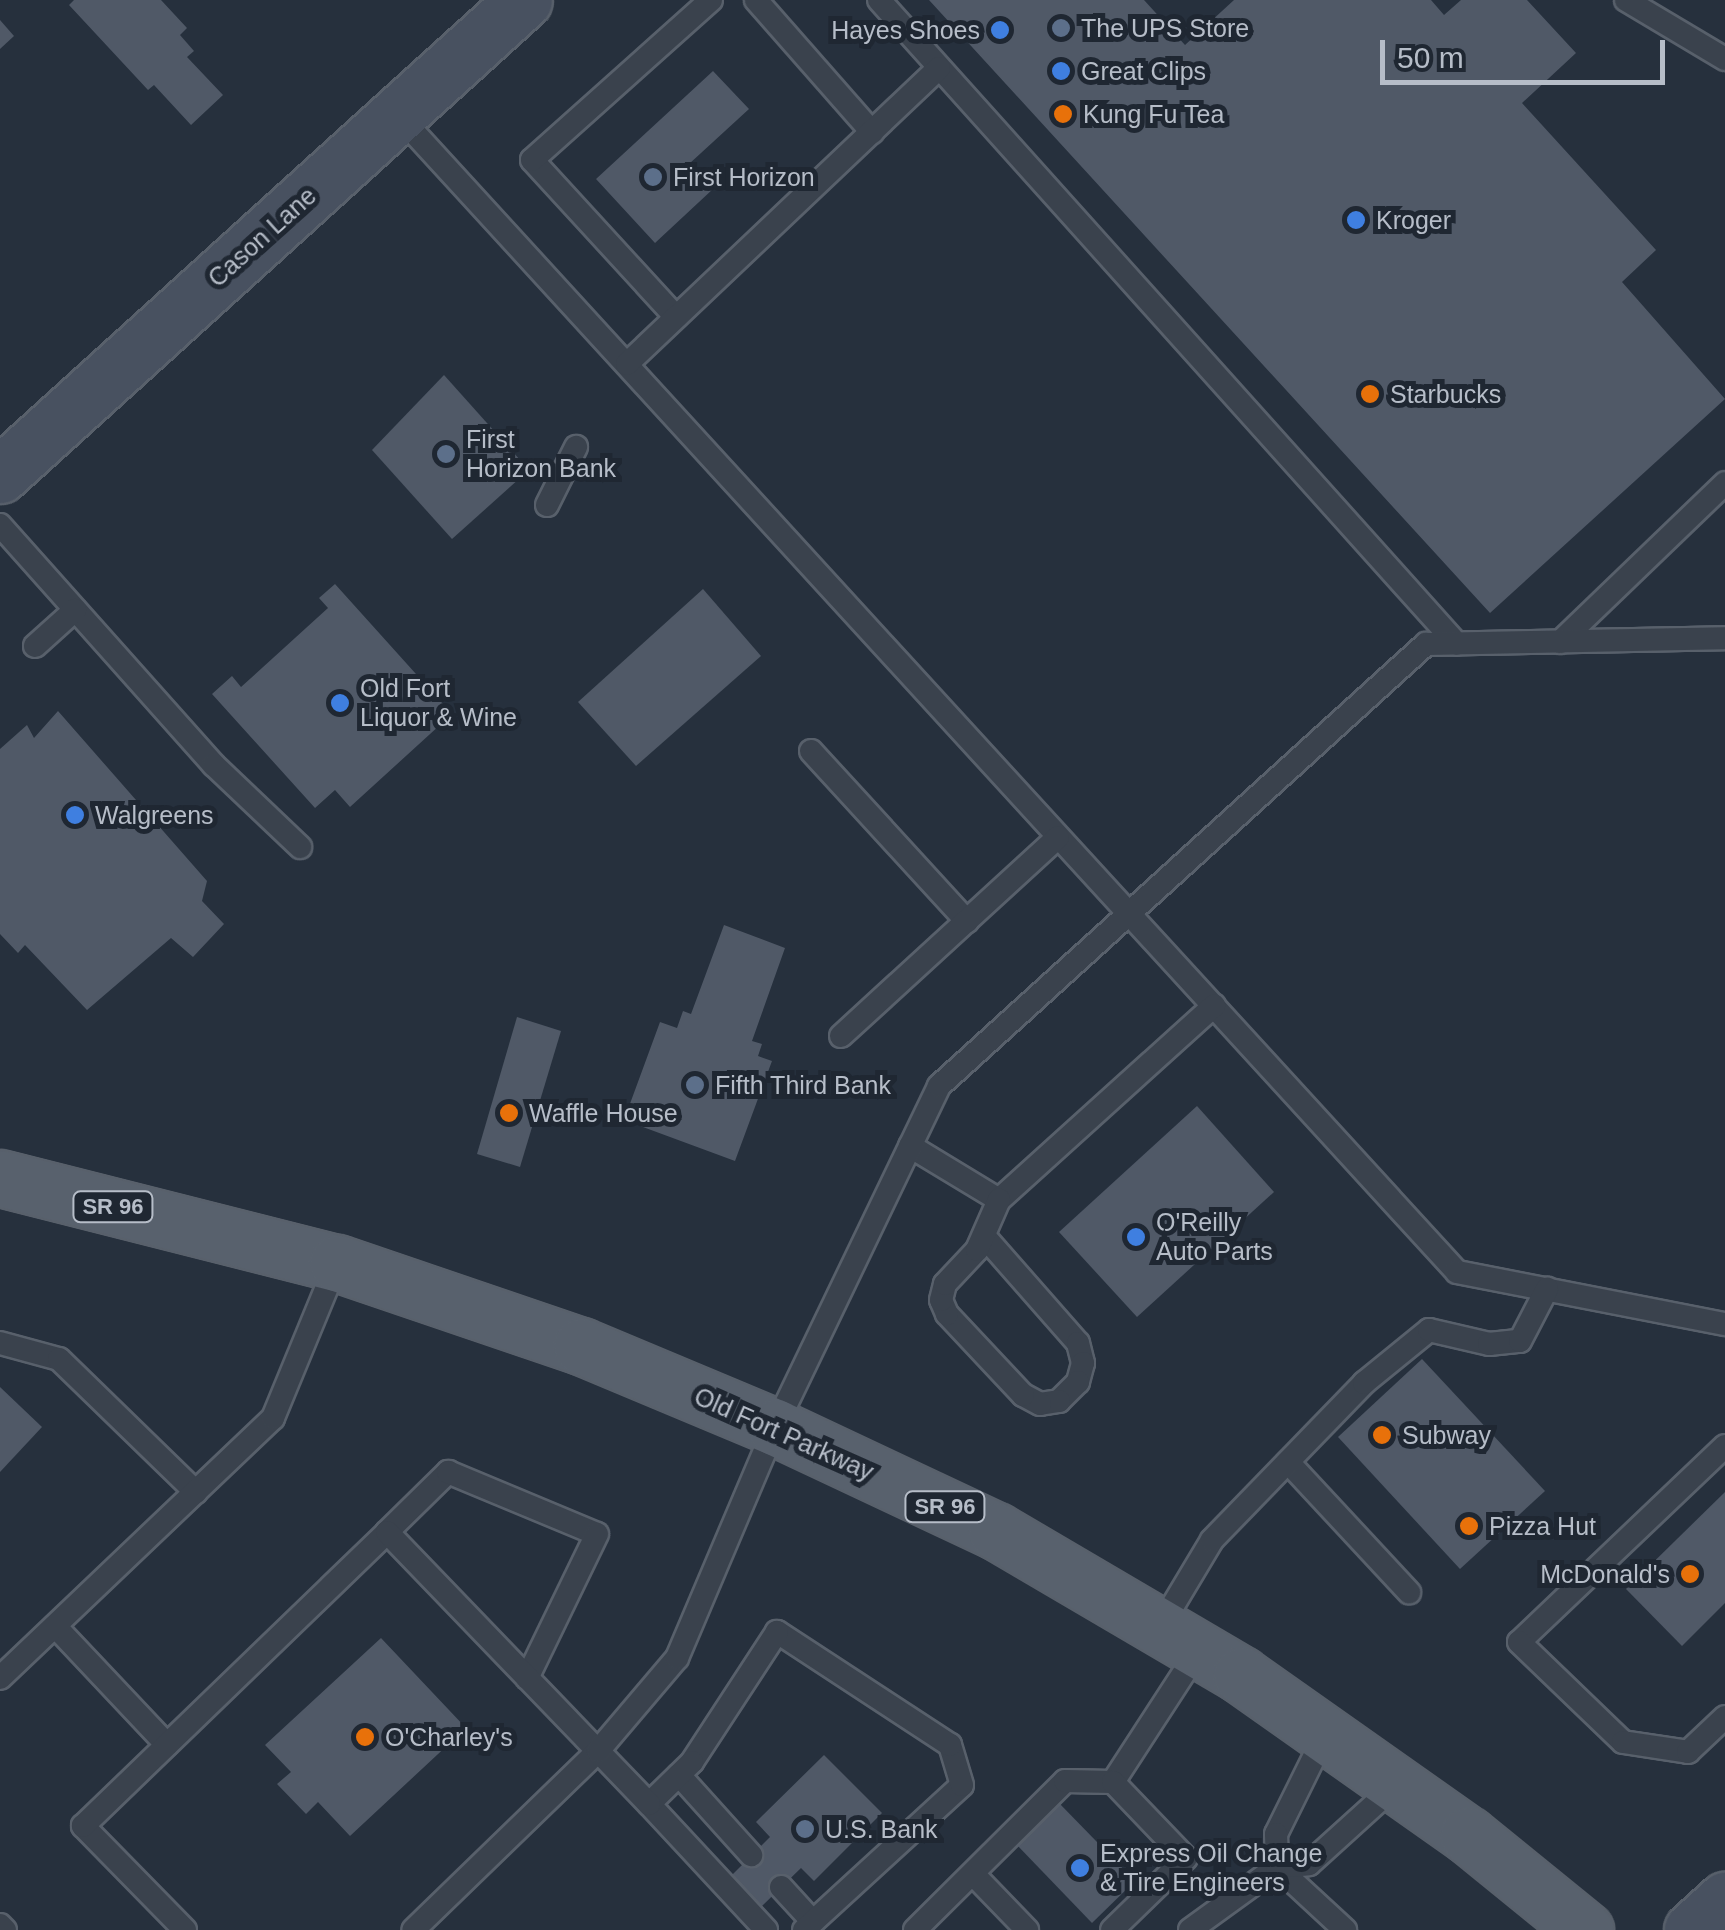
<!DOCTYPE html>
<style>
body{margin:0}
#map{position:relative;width:1725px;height:1930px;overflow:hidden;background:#26303d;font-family:Helvetica,sans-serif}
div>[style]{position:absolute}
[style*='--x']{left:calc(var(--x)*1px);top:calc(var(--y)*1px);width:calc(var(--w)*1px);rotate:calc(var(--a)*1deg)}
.building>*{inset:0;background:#505967}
.roads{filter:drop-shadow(2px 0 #58606b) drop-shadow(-2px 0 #58606b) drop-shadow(0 2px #58606b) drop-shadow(0 -2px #58606b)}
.lane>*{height:22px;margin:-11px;padding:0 11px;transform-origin:11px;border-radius:11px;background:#3a424d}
.secondary>*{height:55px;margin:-27.5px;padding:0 27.5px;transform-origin:27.5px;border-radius:27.5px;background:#485160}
.primary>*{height:55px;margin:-27.5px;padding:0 27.5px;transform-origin:27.5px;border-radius:27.5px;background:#58616d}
.dots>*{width:28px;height:28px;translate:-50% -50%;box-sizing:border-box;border:5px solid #1f2732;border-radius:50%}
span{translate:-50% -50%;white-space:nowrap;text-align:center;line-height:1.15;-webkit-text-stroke:10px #1f2732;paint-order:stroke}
.shield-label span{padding:2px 8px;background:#1f2732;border:2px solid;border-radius:8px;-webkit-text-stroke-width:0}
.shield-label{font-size:22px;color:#b6bdc8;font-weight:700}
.poi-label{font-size:25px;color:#b6bdc8}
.left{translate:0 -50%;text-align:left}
.right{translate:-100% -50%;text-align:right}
.street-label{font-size:25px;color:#b6bdc8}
.scale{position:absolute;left:1380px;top:40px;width:285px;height:45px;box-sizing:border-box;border:5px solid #b6bdc8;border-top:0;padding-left:12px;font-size:30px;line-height:35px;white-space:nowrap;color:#b6bdc8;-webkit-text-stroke:8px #1f2732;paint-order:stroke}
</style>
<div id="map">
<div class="building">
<i style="clip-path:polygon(74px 0,161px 0,187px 28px,180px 35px,194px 51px,187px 57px,223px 95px,191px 125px,154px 85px,148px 90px,69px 5px)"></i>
<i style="clip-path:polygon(929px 0,1144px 0,1185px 45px,1234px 0,1431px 0,1444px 15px,1461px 0,1527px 0,1576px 53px,1522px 103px,1656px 250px,1622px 282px,1725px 399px,1490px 613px)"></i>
<i style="clip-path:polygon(0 20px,14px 36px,0 49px)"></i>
<i style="clip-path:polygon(713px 71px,749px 109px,689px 164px,713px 189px,655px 243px,596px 179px)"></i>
<i style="clip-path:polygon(444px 375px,529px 470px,452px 539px,372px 450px)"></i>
<i style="clip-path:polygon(335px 584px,452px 714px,350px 807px,335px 790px,315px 808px,212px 694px,232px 676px,241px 687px,328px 608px,319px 598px)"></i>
<i style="clip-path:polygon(703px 589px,761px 656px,636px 766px,578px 702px)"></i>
<i style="clip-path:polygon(58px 711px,207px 881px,202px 901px,224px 924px,193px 957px,171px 938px,87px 1010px,25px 945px,18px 953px,0 934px,0 749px,27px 725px,34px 738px)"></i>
<i style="clip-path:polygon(724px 925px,785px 948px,752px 1041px,762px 1044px,758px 1056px,772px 1061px,735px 1161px,624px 1120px,660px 1022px,677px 1028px,683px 1011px,691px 1014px)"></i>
<i style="clip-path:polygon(517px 1017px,561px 1031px,520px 1167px,477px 1154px)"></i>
<i style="clip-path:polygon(1197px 1106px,1274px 1192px,1137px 1317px,1059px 1232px)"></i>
<i style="clip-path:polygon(1422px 1359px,1545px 1491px,1460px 1569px,1338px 1437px)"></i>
<i style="clip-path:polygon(0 1387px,42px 1427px,0 1472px)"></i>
<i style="clip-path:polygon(1725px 1492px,1725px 1603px,1682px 1646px,1626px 1589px)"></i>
<i style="clip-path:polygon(381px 1638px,466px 1728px,350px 1836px,318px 1802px,306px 1814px,277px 1784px,291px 1772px,265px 1745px)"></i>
<i style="clip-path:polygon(824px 1755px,882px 1813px,814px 1881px,801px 1868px,762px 1906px,732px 1875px,770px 1837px,756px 1822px)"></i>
<i style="clip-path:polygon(1059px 1803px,1135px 1881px,1092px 1923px,1016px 1844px)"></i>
</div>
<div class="roads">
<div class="lane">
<i style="--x:756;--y:0;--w:176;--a:48.7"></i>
<i style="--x:879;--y:0;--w:865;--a:48.09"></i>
<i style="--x:1626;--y:0;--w:115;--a:30.8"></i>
<i style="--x:398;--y:115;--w:1568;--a:47.53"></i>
<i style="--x:1457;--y:1272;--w:273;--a:11"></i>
<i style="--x:676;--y:317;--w:213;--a:-132.5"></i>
<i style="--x:532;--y:160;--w:240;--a:-41.8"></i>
<i style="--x:627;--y:364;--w:430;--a:-43.5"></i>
<i style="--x:547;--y:505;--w:65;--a:-63.4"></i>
<i style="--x:0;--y:525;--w:322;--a:48.3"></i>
<i style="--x:214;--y:765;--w:119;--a:43.6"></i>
<i style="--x:1560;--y:642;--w:229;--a:-43.9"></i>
<i style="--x:35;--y:646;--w:54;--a:-42"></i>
<i style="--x:811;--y:751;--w:231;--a:47.5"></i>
<i style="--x:841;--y:1036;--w:294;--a:-42.5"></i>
<i style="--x:910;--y:1146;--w:104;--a:31.2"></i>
<i style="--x:999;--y:1200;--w:290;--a:-42.1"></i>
<i style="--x:984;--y:1236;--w:142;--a:48.7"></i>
<i style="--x:1078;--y:1343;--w:21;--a:76"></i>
<i style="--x:1083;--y:1363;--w:20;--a:105"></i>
<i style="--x:1078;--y:1382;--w:27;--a:135"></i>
<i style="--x:1059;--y:1401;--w:19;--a:171"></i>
<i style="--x:1040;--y:1404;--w:19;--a:-152"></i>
<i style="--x:1023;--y:1395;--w:111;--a:-133.2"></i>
<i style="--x:947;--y:1314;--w:15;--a:-113"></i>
<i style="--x:941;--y:1300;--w:16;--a:-76"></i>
<i style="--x:945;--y:1284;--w:47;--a:-46.7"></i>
<i style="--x:977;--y:1250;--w:55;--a:-66.3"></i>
<i style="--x:0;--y:1343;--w:61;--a:15.2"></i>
<i style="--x:59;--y:1359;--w:191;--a:44.2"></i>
<i style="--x:1725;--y:1446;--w:284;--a:136.4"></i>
<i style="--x:1519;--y:1642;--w:144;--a:43.9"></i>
<i style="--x:1623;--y:1742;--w:66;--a:8.7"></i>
<i style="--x:1688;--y:1752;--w:51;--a:-43.4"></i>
<i style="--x:1288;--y:1462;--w:178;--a:47.1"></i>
<i style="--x:387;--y:1532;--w:86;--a:-44.5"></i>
<i style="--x:448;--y:1472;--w:161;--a:22.6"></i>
<i style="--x:597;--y:1534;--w:160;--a:115.9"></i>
<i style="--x:55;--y:1626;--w:163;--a:46.7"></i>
<i style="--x:1160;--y:1627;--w:101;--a:-59.1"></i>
<i style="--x:1212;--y:1540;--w:219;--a:-45.9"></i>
<i style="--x:1364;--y:1383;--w:84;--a:-39.2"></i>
<i style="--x:1429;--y:1330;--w:62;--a:13.1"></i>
<i style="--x:1489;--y:1344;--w:31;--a:-6"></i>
<i style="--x:1520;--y:1341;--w:59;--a:-62.6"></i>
<i style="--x:0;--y:1678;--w:377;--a:-43.6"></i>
<i style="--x:273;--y:1418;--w:168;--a:-67.6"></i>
<i style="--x:1325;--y:1735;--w:110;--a:116.3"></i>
<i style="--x:1276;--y:1834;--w:33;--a:88"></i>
<i style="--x:1277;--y:1867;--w:93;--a:42.8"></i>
<i style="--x:679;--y:1775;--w:108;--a:48"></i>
<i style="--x:1113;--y:1782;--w:156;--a:-57"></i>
<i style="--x:649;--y:1804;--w:172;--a:47.1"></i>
<i style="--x:973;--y:1874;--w:78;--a:46"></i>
<i style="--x:781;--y:1887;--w:47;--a:47.6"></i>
<i style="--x:0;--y:1925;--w:7;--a:45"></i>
<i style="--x:185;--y:1930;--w:146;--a:-134.4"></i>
<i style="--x:83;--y:1826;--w:423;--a:-44"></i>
<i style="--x:387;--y:1532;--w:304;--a:46.1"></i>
<i style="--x:598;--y:1751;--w:257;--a:135.9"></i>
<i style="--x:804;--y:1930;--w:214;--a:-42.5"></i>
<i style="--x:962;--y:1785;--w:42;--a:-106.7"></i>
<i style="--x:950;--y:1745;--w:207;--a:-146.8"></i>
<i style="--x:777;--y:1632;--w:155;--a:123.2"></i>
<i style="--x:692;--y:1762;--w:60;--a:135.7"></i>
<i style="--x:649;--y:1804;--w:74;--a:-133.9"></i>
<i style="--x:598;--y:1751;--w:122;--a:-49.7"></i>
<i style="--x:677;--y:1658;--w:251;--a:-67"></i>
<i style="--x:775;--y:1427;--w:378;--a:-64.3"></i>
<i style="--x:939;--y:1086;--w:658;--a:-42.23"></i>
<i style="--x:1426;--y:644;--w:299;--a:-1.1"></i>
<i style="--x:915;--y:1930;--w:211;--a:-44.8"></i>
<i style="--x:1065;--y:1781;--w:48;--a:1.2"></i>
<i style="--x:1113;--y:1782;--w:105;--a:46.2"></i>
<i style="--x:1186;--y:1858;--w:103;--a:135.8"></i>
<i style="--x:1190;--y:1930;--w:107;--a:-35.9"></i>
<i style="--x:1277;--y:1867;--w:32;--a:-5"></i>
<i style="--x:1309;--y:1864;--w:116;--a:-42.2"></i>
</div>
<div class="secondary">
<i style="--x:0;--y:475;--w:707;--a:-42.19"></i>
<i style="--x:1692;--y:1930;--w:45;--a:-42.3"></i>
</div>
<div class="primary">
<i style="--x:0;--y:1178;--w:348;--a:14.2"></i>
<i style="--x:337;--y:1263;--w:258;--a:18.8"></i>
<i style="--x:581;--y:1346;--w:210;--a:22.7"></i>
<i style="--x:775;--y:1427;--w:244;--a:25.2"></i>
<i style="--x:996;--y:1531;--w:284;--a:30.4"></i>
<i style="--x:1241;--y:1675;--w:278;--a:35.2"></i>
<i style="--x:1468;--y:1835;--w:151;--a:39.1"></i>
</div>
</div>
<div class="dots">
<i style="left:1061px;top:28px;background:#5c6f8a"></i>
<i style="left:1000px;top:30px;background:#3f7fe0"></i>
<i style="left:1061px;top:71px;background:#3f7fe0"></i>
<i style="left:1063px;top:114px;background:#e8710a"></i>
<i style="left:653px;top:177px;background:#5c6f8a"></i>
<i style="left:1356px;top:220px;background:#3f7fe0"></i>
<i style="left:1370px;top:394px;background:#e8710a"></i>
<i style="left:446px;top:454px;background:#5c6f8a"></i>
<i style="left:340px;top:703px;background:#3f7fe0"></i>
<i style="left:75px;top:815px;background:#3f7fe0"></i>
<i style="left:695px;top:1085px;background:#5c6f8a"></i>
<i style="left:509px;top:1113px;background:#e8710a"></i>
<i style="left:1136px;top:1237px;background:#3f7fe0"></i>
<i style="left:1382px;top:1435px;background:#e8710a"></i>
<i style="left:1469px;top:1526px;background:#e8710a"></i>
<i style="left:1690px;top:1574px;background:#e8710a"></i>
<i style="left:365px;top:1737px;background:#e8710a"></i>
<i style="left:805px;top:1829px;background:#5c6f8a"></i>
<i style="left:1080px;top:1868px;background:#3f7fe0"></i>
</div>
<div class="shield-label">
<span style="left:113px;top:1207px">SR 96</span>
<span style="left:945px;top:1507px">SR 96</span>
</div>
<div class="poi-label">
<span class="left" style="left:1081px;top:28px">The UPS Store</span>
<span class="right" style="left:980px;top:30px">Hayes Shoes</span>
<span class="left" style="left:1081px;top:71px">Great Clips</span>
<span class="left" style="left:1083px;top:114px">Kung Fu Tea</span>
<span class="left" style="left:673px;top:177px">First Horizon</span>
<span class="left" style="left:1376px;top:220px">Kroger</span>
<span class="left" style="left:1390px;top:394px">Starbucks</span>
<span class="left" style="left:466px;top:454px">First<br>Horizon Bank</span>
<span class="left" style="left:360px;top:703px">Old Fort<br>Liquor &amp; Wine</span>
<span class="left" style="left:95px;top:815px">Walgreens</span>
<span class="left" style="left:715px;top:1085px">Fifth Third Bank</span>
<span class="left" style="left:529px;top:1113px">Waffle House</span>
<span class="left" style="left:1156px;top:1237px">O'Reilly<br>Auto Parts</span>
<span class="left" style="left:1402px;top:1435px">Subway</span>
<span class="left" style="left:1489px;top:1526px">Pizza Hut</span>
<span class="right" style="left:1670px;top:1574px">McDonald's</span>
<span class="left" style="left:385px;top:1737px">O'Charley's</span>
<span class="left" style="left:825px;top:1829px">U.S. Bank</span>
<span class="left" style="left:1100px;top:1868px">Express Oil Change<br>&amp; Tire Engineers</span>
</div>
<div class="street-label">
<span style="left:262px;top:237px;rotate:-42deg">Cason Lane</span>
<span style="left:784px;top:1434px;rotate:24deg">Old Fort Parkway</span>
</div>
<div class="scale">50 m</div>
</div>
